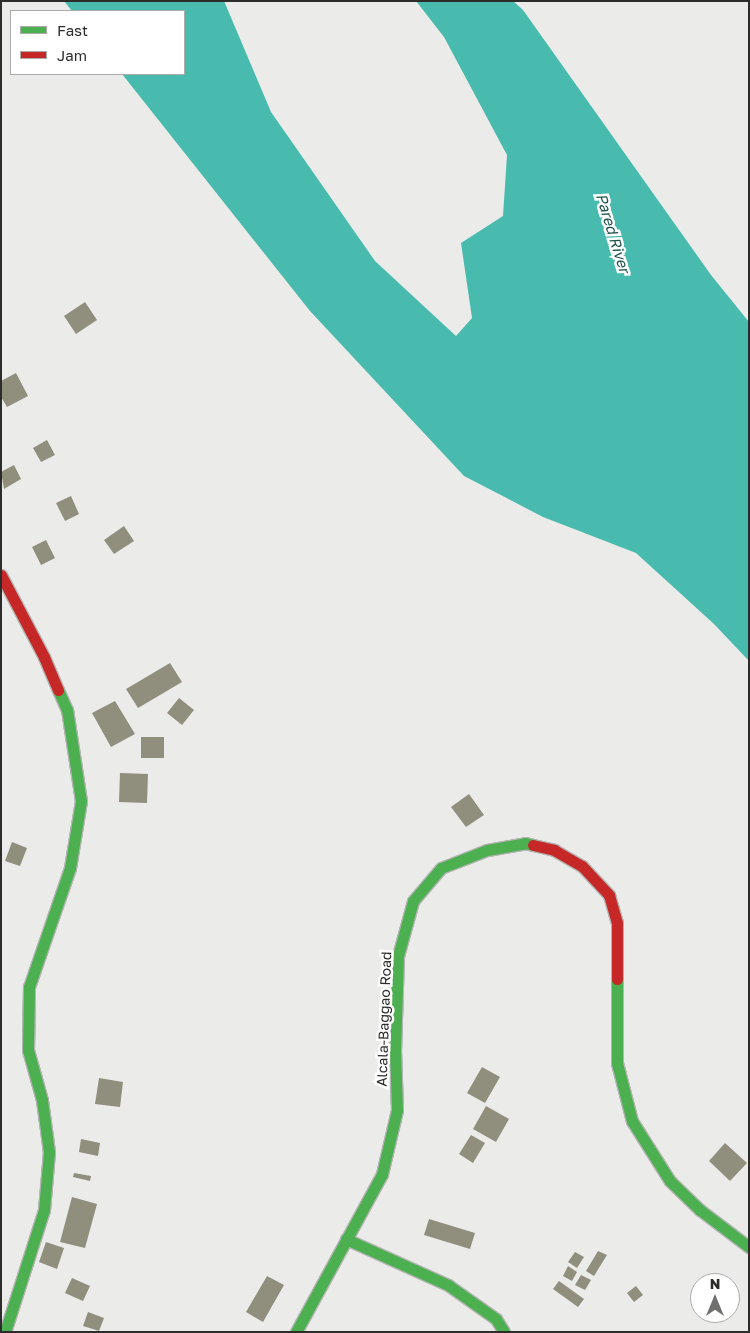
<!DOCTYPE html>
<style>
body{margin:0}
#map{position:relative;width:750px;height:1333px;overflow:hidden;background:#ebecea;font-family:"Golos Text",sans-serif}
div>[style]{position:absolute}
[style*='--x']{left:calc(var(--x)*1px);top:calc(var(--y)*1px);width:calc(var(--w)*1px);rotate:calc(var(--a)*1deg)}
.water>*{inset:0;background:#48bbae}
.building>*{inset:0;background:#908e7d}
.roads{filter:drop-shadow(1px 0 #b4b5b3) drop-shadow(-1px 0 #b4b5b3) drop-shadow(0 1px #b4b5b3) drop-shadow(0 -1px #b4b5b3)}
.fast>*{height:11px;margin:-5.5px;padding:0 5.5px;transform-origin:5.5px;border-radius:5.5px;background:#4caf50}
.jam>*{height:11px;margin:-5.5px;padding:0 5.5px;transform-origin:5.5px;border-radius:5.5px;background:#c62828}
span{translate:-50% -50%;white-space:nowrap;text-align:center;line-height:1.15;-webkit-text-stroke:5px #fff;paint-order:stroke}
.street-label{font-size:14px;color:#2c2d2b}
.water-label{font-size:15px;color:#1d534b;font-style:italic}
.frame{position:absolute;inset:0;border:2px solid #2c2d2b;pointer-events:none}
.legend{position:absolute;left:10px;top:10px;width:175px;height:65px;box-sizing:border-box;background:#fff;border:1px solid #ababaa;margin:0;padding:6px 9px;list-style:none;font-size:15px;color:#2c2d2b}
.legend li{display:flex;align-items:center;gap:10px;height:25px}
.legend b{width:25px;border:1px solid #ababaa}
.north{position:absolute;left:690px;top:1273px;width:50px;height:50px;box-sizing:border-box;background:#fff;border:1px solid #ababaa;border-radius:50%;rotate:0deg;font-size:14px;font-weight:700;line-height:20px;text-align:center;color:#2c2d2b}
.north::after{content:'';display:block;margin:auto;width:18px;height:22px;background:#6f706e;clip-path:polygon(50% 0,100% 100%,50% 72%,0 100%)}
</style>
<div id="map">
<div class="water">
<i style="clip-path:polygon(64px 1px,224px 1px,271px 112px,375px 261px,456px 336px,472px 318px,461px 243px,503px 216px,507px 155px,444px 37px,416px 1px,513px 1px,523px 10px,711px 275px,749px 322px,749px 661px,714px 624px,636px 553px,543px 517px,464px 476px,310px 311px,122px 74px,184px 74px,184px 11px,72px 11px)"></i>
</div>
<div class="building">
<i style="clip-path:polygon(85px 302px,97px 320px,76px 334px,64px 316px)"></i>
<i style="clip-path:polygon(16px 373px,28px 396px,7px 407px,1px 397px,1px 381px)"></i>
<i style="clip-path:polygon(47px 440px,55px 455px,41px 462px,33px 448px)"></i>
<i style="clip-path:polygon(14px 465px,21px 479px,4px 489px,1px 472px)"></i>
<i style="clip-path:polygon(71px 496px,79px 514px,65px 521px,56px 503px)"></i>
<i style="clip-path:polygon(124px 526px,134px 541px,114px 554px,104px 540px)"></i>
<i style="clip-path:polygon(46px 540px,55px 558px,41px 565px,32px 547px)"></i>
<i style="clip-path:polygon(170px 663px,182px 682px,138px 708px,126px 689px)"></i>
<i style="clip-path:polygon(179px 698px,194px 710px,182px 725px,167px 713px)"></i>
<i style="clip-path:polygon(115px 701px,135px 734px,111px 747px,92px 713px)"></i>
<i style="clip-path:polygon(141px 737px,164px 737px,164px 758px,141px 758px)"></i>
<i style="clip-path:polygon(120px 773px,148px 774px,147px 803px,119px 802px)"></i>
<i style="clip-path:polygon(469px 794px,484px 815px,466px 827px,451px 807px)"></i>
<i style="clip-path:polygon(12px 842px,27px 848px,20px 866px,5px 861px)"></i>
<i style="clip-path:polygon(482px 1067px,500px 1077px,485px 1103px,467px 1093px)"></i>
<i style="clip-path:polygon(99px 1078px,123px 1082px,120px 1107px,95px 1104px)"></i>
<i style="clip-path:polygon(486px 1106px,509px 1119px,496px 1142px,473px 1129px)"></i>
<i style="clip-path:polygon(471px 1135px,485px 1143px,473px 1163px,459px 1154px)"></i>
<i style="clip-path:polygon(81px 1139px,100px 1143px,98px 1156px,79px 1152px)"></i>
<i style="clip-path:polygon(725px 1143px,747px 1163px,730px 1181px,709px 1161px)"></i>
<i style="clip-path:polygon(74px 1173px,91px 1176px,90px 1181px,73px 1177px)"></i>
<i style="clip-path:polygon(72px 1197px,97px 1204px,85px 1248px,60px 1242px)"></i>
<i style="clip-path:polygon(429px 1219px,475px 1233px,470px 1249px,424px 1235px)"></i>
<i style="clip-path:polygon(46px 1242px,64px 1248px,57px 1269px,39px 1262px)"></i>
<i style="clip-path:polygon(598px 1251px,607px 1255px,594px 1276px,586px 1271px)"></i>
<i style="clip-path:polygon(575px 1252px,584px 1257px,577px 1268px,568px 1262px)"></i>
<i style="clip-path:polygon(568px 1266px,577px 1272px,572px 1281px,563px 1276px)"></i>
<i style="clip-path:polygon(581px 1275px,591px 1280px,585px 1290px,575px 1285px)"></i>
<i style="clip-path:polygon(267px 1276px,284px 1285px,263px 1322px,246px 1312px)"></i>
<i style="clip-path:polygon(72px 1278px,90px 1286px,83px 1301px,65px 1293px)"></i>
<i style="clip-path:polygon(559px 1281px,584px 1299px,578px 1307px,553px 1289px)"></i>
<i style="clip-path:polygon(636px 1286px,643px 1295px,634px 1302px,627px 1293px)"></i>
<i style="clip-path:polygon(88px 1312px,104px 1318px,99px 1331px,83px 1326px)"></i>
</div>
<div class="roads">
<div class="fast">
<i style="--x:617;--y:979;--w:84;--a:90"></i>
<i style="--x:617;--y:1063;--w:60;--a:75.5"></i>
<i style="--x:632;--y:1121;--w:71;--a:57.7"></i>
<i style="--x:670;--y:1181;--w:42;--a:44"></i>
<i style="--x:700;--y:1210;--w:61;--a:37.1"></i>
<i style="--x:346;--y:1239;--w:112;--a:24.3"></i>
<i style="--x:448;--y:1285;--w:59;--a:35.3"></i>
<i style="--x:496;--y:1319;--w:15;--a:58"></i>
<i style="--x:5;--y:1332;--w:128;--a:-72.3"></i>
<i style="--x:44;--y:1210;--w:58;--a:-85.1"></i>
<i style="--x:49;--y:1152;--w:52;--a:-97.7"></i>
<i style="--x:42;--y:1100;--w:52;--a:-105.6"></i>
<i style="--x:28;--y:1050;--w:63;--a:-89.1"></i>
<i style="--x:29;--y:987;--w:126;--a:-71"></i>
<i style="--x:70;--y:868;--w:68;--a:-80.7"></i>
<i style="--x:81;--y:801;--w:92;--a:-98.7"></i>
<i style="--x:67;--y:710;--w:22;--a:-114"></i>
<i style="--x:296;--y:1332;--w:180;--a:-61.4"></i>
<i style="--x:382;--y:1174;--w:66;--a:-76.8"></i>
<i style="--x:397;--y:1110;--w:59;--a:-91.9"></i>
<i style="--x:395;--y:1051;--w:95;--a:-88.2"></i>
<i style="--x:398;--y:956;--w:57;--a:-74.7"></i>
<i style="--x:413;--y:901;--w:43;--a:-49.7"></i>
<i style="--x:441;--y:868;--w:49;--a:-21.4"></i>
<i style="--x:487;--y:850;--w:39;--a:-10"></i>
<i style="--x:525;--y:843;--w:8;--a:14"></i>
</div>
<div class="jam">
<i style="--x:1;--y:575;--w:93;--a:62.3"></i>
<i style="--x:44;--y:657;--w:36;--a:67"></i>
<i style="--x:533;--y:845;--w:22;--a:13"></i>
<i style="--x:554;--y:850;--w:32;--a:30"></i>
<i style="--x:582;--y:866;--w:40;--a:47"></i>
<i style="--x:609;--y:895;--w:29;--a:74"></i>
<i style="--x:617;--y:923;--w:56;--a:90"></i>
</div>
</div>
<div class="street-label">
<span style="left:384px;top:1019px;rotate:-88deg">Alcala-Baggao Road</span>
</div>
<div class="water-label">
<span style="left:613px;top:233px;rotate:73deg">Pared River</span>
</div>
<div class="frame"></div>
<ul class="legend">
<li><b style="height:6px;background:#4caf50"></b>Fast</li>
<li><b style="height:6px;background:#c62828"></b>Jam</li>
</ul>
<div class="north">N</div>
</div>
